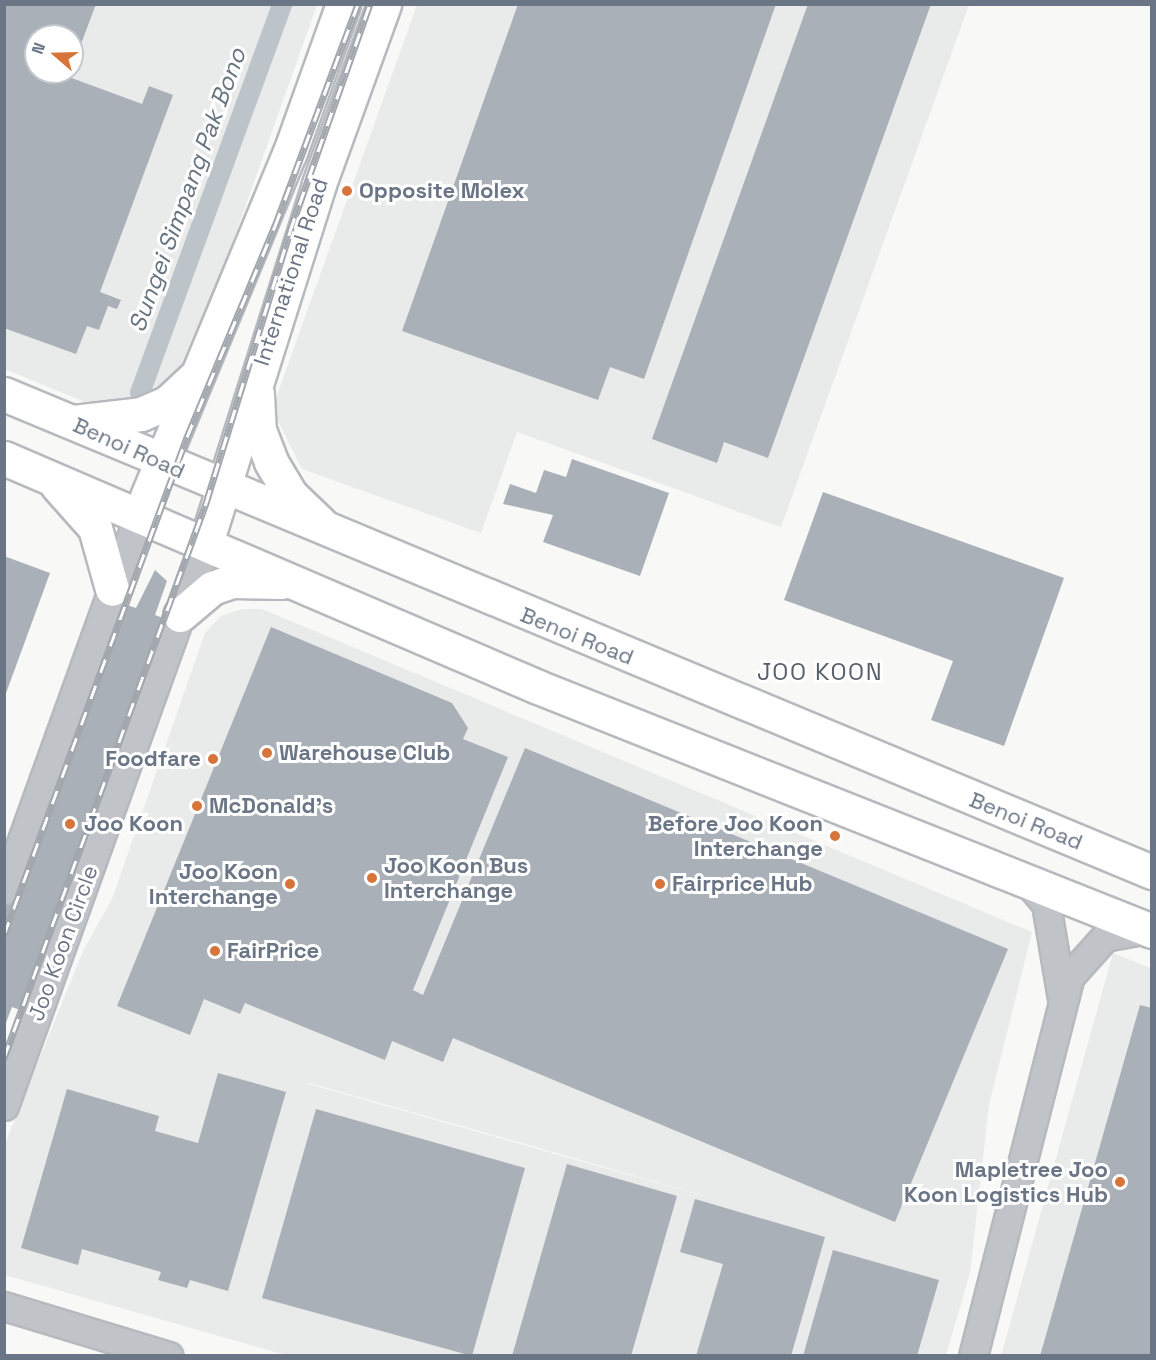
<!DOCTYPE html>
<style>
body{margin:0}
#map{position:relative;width:1156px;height:1360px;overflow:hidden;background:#f8f9f7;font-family:"Space Grotesk",sans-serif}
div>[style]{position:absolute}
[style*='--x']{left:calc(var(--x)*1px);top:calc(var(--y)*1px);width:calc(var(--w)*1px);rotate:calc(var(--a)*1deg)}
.built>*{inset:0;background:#e9eaea}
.canal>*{height:20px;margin:-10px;padding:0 10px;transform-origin:10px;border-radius:10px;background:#bcc4ca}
.building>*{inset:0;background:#aab0b7}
.roads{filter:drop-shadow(2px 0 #b6b9be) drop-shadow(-2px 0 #b6b9be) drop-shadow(0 2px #b6b9be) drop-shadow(0 -2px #b6b9be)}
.minor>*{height:27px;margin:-13.5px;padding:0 13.5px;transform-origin:13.5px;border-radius:13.5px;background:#c0c3c8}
.major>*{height:33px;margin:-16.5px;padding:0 16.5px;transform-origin:16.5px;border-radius:16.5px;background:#fff}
.rail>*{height:7px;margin-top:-3.5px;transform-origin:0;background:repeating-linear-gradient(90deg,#fff 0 14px,#a2a7ae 0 28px);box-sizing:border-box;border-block:2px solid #a2a7ae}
.dots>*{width:16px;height:16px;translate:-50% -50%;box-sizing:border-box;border:3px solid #fff;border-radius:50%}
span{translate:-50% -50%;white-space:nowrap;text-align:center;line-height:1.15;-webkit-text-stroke:6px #fff;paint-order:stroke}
.poi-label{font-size:22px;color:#6a7585;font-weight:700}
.left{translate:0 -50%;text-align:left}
.right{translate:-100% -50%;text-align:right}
.street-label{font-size:22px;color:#6a7585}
.water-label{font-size:24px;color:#667580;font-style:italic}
.neighbourhood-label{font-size:24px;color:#58606b;letter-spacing:1.5px}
.frame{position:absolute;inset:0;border:6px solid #6a7585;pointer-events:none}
.north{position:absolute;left:24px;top:24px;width:60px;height:60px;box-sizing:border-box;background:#fff;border:2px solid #c3c8ce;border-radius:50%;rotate:290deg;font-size:16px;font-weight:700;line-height:24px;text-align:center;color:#6a7585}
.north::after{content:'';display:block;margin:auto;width:21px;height:27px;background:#d6743a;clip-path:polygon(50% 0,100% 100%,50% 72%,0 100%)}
</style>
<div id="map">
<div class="built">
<i style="clip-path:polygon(evenodd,4px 5px,317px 5px,164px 435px,5px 369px,4px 5px,36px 36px,72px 36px,72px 72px,36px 72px,36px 36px)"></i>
<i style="clip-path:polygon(417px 5px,969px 5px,781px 527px,517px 432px,481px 533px,302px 469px,272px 409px)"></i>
<i style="clip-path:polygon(evenodd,242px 609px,262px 609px,1032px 932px,989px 1105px,970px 1273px,946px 1355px,286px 1355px,5px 1275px,4px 1146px,83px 951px,112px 899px,205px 633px,221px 616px,242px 609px,309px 1083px,532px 1146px,739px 1206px,309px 1084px,309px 1083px)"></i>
<i style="clip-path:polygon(1113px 953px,1151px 968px,1151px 1355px,1001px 1356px)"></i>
</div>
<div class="canal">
<i style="--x:140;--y:393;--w:414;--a:-69.9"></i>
</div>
<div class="building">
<i style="clip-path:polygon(4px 4px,96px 4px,72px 68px,72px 36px,36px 36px,36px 72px,71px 72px,69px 77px,142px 104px,149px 86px,173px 95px,100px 292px,121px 300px,117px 309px,108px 306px,99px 330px,87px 326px,76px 354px,4px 328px)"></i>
<i style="clip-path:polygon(518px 4px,776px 4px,644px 379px,610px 367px,598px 400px,402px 331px)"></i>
<i style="clip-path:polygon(808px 4px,931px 4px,768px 458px,724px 442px,717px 463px,652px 439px)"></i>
<i style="clip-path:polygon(572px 459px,669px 493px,640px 576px,543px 542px,553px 515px,503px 504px,510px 484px,536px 493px,544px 470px,566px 477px)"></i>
<i style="clip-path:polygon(823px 492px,1064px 578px,1004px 746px,931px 720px,953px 661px,784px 600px)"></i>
<i style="clip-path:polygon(4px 556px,50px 573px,5px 696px,4px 696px)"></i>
<i style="clip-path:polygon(155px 570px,167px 581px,155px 615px,171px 621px,26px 1012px,12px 1007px,4px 1028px,4px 909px,118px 602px,136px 608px)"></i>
<i style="clip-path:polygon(271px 627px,452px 703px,468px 728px,463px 739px,508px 757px,413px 990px,423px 995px,525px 748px,1008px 949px,895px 1222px,453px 1038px,443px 1062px,392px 1041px,385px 1060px,245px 1003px,240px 1014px,204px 999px,190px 1035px,117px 1006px)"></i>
<i style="clip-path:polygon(1140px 1005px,1152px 1008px,1152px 1356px,1040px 1356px)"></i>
<i style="clip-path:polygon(218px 1073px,286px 1092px,228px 1291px,190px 1280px,187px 1288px,158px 1280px,161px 1272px,82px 1249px,78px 1265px,21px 1248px,67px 1089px,159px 1116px,155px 1131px,198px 1143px)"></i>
<i style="clip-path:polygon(316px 1109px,525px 1168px,472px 1356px,262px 1298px)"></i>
<i style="clip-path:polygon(567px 1164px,677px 1196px,631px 1356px,512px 1356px)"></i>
<i style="clip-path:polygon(695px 1199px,825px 1237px,791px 1356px,696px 1356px,723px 1264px,680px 1252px)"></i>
<i style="clip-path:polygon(833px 1250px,939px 1280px,917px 1356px,803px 1356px)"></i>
</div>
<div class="roads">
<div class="minor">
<i style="--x:1027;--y:881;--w:30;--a:50"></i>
<i style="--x:1046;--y:904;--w:96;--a:80.4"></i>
<i style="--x:4;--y:890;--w:398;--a:-70.2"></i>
<i style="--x:4;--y:1106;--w:598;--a:-70.26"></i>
<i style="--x:4;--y:1306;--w:172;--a:16.9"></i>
<i style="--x:973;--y:1356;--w:392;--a:-75.7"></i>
<i style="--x:1070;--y:976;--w:52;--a:-48.1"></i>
<i style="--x:1105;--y:937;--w:44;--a:-10.5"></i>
</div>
<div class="major">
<i style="--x:4;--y:394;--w:1244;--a:22.61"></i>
<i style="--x:257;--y:394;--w:36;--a:87"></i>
<i style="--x:259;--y:430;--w:34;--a:69"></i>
<i style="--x:271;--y:462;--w:37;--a:59"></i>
<i style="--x:290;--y:494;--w:42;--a:44"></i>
<i style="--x:73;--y:422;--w:68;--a:-6.7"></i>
<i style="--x:141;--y:414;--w:28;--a:-23"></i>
<i style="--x:167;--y:403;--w:37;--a:-43"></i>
<i style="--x:4;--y:458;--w:581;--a:23.21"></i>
<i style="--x:538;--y:687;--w:661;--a:21.67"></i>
<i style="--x:57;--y:485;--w:57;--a:48.5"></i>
<i style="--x:95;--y:528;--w:63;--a:74.4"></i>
<i style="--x:139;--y:516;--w:394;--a:-67.5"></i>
<i style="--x:290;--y:152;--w:157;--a:-70.3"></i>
<i style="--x:206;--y:543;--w:376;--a:-72.5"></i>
<i style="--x:319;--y:184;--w:191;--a:-70.1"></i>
<i style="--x:180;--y:615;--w:42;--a:-40.2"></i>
<i style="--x:212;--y:588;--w:21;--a:-19"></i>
<i style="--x:232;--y:581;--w:50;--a:1.1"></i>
</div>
</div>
<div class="rail">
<i style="--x:4;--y:935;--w:531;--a:-69.82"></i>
<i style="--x:187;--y:437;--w:229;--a:-67.4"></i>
<i style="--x:275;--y:226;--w:237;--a:-69.5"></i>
<i style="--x:4;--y:1058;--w:591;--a:-70"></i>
<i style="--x:206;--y:503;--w:285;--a:-72.8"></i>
<i style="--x:290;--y:231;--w:241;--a:-70.6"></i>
</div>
<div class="dots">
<i style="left:347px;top:191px;background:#d6743a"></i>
<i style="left:267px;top:753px;background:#d6743a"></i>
<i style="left:213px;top:759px;background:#d6743a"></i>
<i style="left:197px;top:806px;background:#d6743a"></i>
<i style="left:70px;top:824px;background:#d6743a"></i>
<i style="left:835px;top:836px;background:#d6743a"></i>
<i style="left:372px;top:878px;background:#d6743a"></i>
<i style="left:290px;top:884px;background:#d6743a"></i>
<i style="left:660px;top:884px;background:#d6743a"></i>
<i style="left:215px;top:951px;background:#d6743a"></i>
<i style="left:1120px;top:1182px;background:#d6743a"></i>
</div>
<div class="poi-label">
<span class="left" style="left:359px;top:191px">Opposite Molex</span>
<span class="left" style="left:279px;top:753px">Warehouse Club</span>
<span class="right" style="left:201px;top:759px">Foodfare</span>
<span class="left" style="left:209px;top:806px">McDonald's</span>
<span class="right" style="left:823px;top:836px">Before Joo Koon<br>Interchange</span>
<span class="left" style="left:84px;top:824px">Joo Koon</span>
<span class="left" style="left:384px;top:878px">Joo Koon Bus<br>Interchange</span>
<span class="right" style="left:278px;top:884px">Joo Koon<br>Interchange</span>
<span class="left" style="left:672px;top:884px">Fairprice Hub</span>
<span class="left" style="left:227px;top:951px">FairPrice</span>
<span class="right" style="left:1108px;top:1182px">Mapletree Joo<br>Koon Logistics Hub</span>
</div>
<div class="street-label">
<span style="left:291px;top:272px;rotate:-72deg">International Road</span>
<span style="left:129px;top:448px;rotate:24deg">Benoi Road</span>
<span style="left:577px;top:636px;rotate:22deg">Benoi Road</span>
<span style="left:1026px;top:821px;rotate:22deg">Benoi Road</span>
<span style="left:63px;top:943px;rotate:-70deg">Joo Koon Circle</span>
</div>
<div class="water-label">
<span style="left:187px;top:190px;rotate:-70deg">Sungei Simpang Pak Bono</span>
</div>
<div class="neighbourhood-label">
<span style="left:820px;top:672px">JOO KOON</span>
</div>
<div class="frame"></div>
<div class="north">N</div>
</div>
